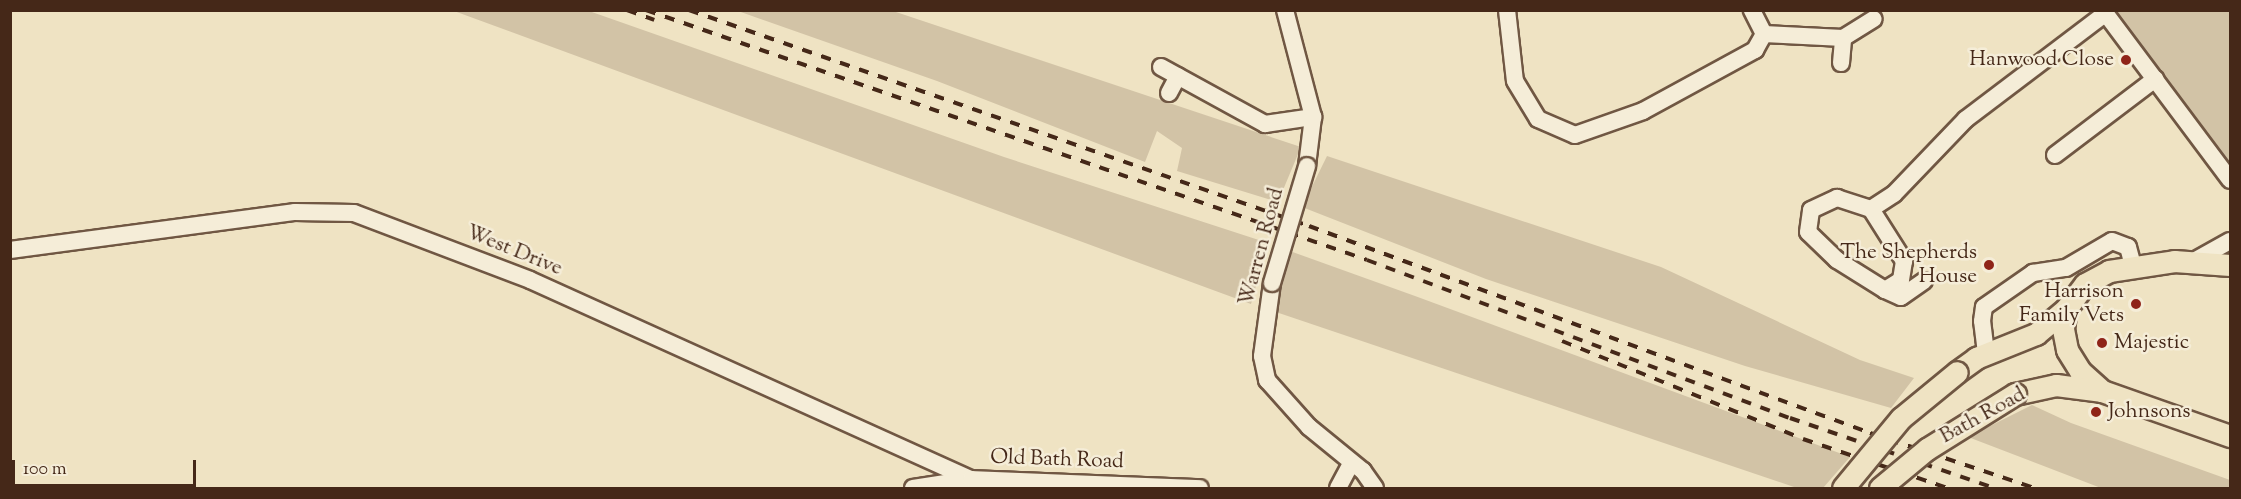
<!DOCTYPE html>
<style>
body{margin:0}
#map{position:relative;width:2241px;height:499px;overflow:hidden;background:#efe3c3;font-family:"Sorts Mill Goudy",serif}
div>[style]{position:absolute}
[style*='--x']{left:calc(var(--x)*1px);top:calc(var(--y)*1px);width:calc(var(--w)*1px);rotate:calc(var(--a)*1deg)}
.green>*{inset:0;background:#d2c3a6}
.roads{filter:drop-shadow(2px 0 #705743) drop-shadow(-2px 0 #705743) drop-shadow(0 2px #705743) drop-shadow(0 -2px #705743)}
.minor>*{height:16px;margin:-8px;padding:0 8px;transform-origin:8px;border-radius:8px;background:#f5edd8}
.major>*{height:21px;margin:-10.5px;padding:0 10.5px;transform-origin:10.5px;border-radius:10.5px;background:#efe3c3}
.rail>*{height:4px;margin-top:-2px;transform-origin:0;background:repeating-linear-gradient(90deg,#452818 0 10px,transparent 0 20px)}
.bridges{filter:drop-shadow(2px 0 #705743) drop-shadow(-2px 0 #705743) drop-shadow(0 2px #705743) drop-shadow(0 -2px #705743)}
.minor-bridge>*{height:16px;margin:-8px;padding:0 8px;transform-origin:8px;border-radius:8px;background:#f5edd8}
.major-bridge>*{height:21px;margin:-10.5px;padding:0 10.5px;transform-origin:10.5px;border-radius:10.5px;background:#efe3c3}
.dots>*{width:16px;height:16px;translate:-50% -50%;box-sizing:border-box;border:3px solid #f5edd8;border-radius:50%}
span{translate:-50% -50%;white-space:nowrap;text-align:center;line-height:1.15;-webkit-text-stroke:5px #f5edd8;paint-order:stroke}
.poi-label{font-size:21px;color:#452818}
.right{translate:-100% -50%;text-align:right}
.left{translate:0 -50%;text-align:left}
.street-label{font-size:21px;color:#452818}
.frame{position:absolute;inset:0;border:12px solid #452818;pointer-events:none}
.scale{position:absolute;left:12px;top:460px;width:184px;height:27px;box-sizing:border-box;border:3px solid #452818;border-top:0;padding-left:8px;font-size:18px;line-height:21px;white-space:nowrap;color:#452818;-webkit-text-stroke:4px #f5edd8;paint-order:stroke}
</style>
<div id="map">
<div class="green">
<i style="clip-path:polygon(454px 11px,589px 11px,1004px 157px,1268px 243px,1251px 304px)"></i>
<i style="clip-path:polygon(738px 11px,893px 11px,1301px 147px,1278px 202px,1177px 171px,1182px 148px,1157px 131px,1145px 162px,937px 81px)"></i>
<i style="clip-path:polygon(2113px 11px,2230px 11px,2230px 164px,2230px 163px)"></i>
<i style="clip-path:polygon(1327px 156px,1661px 267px,1860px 360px,1914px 378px,1891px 408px,1745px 366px,1486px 279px,1302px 207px)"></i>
<i style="clip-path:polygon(1287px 250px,1415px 296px,1850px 457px,1823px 488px,1794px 487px,1270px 310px)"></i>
<i style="clip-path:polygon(2032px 405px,2071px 423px,2230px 480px,2230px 488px,2101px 488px,1968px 437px)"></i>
</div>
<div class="roads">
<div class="minor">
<i style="--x:1285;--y:10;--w:111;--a:75.3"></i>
<i style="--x:1313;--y:117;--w:49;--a:97"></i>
<i style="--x:1507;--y:10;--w:71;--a:83.6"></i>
<i style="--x:1515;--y:81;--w:44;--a:58.8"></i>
<i style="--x:1538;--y:119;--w:40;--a:23.4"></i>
<i style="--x:1575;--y:135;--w:72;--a:-19.4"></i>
<i style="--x:1643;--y:111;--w:128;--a:-28.6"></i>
<i style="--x:1755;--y:50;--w:18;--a:-61"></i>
<i style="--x:1764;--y:34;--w:27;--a:-117"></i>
<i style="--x:2103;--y:10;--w:212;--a:53.2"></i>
<i style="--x:1764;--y:34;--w:79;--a:2.9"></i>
<i style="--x:1843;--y:38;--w:36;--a:-32"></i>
<i style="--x:1841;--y:63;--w:25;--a:-85"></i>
<i style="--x:1161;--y:67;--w:119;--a:28.7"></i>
<i style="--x:1265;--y:124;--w:49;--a:-8.3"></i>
<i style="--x:1169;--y:93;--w:19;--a:-62"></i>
<i style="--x:2055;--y:155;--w:126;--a:-37.2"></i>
<i style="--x:1837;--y:198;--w:36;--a:18"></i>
<i style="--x:1871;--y:209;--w:62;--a:57.6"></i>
<i style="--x:1904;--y:261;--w:19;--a:99"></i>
<i style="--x:1901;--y:280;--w:19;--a:148"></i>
<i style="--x:1885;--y:290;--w:57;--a:-148"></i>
<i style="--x:1837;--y:260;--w:40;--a:-136"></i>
<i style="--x:1808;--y:232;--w:22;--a:-82"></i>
<i style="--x:1811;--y:210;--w:29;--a:-25"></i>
<i style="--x:1871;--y:209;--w:27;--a:-33"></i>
<i style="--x:1894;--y:194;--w:104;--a:-46.2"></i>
<i style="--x:1966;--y:119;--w:174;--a:-37.1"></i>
<i style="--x:10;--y:250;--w:288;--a:-7.6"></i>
<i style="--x:295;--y:212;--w:59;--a:1"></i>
<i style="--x:354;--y:213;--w:188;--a:20.8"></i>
<i style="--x:530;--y:280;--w:484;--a:24.3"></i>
<i style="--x:2194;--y:261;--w:41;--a:-29.1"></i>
<i style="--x:1272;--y:283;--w:74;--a:97.8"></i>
<i style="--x:1262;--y:356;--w:25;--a:78"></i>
<i style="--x:1267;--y:380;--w:63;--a:48.2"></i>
<i style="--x:1309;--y:427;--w:70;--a:39.2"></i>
<i style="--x:1363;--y:471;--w:21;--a:55"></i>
<i style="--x:1885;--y:290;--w:17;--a:24"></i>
<i style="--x:1901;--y:297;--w:28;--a:-35"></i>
<i style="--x:1986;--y:353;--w:32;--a:-97"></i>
<i style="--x:1982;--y:321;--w:14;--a:-82"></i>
<i style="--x:1984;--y:307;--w:60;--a:-34.8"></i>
<i style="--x:2033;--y:273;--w:33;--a:-9"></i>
<i style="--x:2066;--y:268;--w:53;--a:-30.4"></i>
<i style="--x:2112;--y:241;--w:17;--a:21"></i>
<i style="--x:2128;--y:247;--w:20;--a:75"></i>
<i style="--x:913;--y:488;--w:59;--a:-8.8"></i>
<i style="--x:971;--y:479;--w:229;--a:2.3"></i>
<i style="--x:1338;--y:488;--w:27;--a:-62"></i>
</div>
<div class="major">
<i style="--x:2066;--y:309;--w:20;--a:99"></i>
<i style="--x:2063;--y:329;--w:21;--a:79"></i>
<i style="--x:2067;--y:350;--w:25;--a:58"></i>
<i style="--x:2080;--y:371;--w:30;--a:42"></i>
<i style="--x:2102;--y:391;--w:136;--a:19.4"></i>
<i style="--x:1957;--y:372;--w:24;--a:-36"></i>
<i style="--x:1976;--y:358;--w:65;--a:-21.8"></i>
<i style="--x:2036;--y:334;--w:39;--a:-40"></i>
<i style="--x:2066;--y:309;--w:31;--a:-53"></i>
<i style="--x:2085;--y:284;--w:27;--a:-28"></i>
<i style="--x:2109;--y:271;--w:66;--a:-8.7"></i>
<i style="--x:2174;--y:261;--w:56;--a:4.1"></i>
<i style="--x:2015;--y:394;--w:42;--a:-12.4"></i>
<i style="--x:2056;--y:385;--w:45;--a:7.6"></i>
</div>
</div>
<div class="rail">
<i style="--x:627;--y:10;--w:29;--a:20"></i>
<i style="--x:646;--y:10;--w:763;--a:19.12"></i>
<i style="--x:1367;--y:260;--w:452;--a:20.5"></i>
<i style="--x:1790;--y:418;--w:217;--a:18.9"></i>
<i style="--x:689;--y:10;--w:657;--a:19.21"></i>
<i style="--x:1309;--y:226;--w:598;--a:20.25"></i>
<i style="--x:1870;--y:433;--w:173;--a:18.5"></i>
<i style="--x:1562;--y:341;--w:260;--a:22.1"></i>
<i style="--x:1803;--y:439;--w:153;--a:18.7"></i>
</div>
<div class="bridges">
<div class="minor-bridge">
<i style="--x:1272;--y:283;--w:122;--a:-73.3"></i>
</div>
<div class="major-bridge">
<i style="--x:1843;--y:488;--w:91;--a:-50.4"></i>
<i style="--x:1901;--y:418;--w:72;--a:-39.4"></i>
<i style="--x:1880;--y:488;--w:61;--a:-39.7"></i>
<i style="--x:1927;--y:449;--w:104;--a:-32"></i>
</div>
</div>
<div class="dots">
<i style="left:2126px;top:60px;background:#8f2418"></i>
<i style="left:1989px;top:265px;background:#8f2418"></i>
<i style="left:2136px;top:304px;background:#8f2418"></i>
<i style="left:2102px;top:343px;background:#8f2418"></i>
<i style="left:2096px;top:412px;background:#8f2418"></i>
</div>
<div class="poi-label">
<span class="right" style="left:2114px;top:60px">Hanwood Close</span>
<span class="right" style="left:1977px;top:265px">The Shepherds<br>House</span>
<span class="right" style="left:2124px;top:304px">Harrison<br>Family Vets</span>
<span class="left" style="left:2114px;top:343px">Majestic</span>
<span class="left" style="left:2108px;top:412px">Johnsons</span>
</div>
<div class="street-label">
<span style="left:1262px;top:247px;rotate:-75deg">Warren Road</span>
<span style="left:514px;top:251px;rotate:22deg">West Drive</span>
<span style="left:1983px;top:416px;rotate:-29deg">Bath Road</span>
<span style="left:1057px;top:460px;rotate:2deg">Old Bath Road</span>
</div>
<div class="frame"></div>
<div class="scale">100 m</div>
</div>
